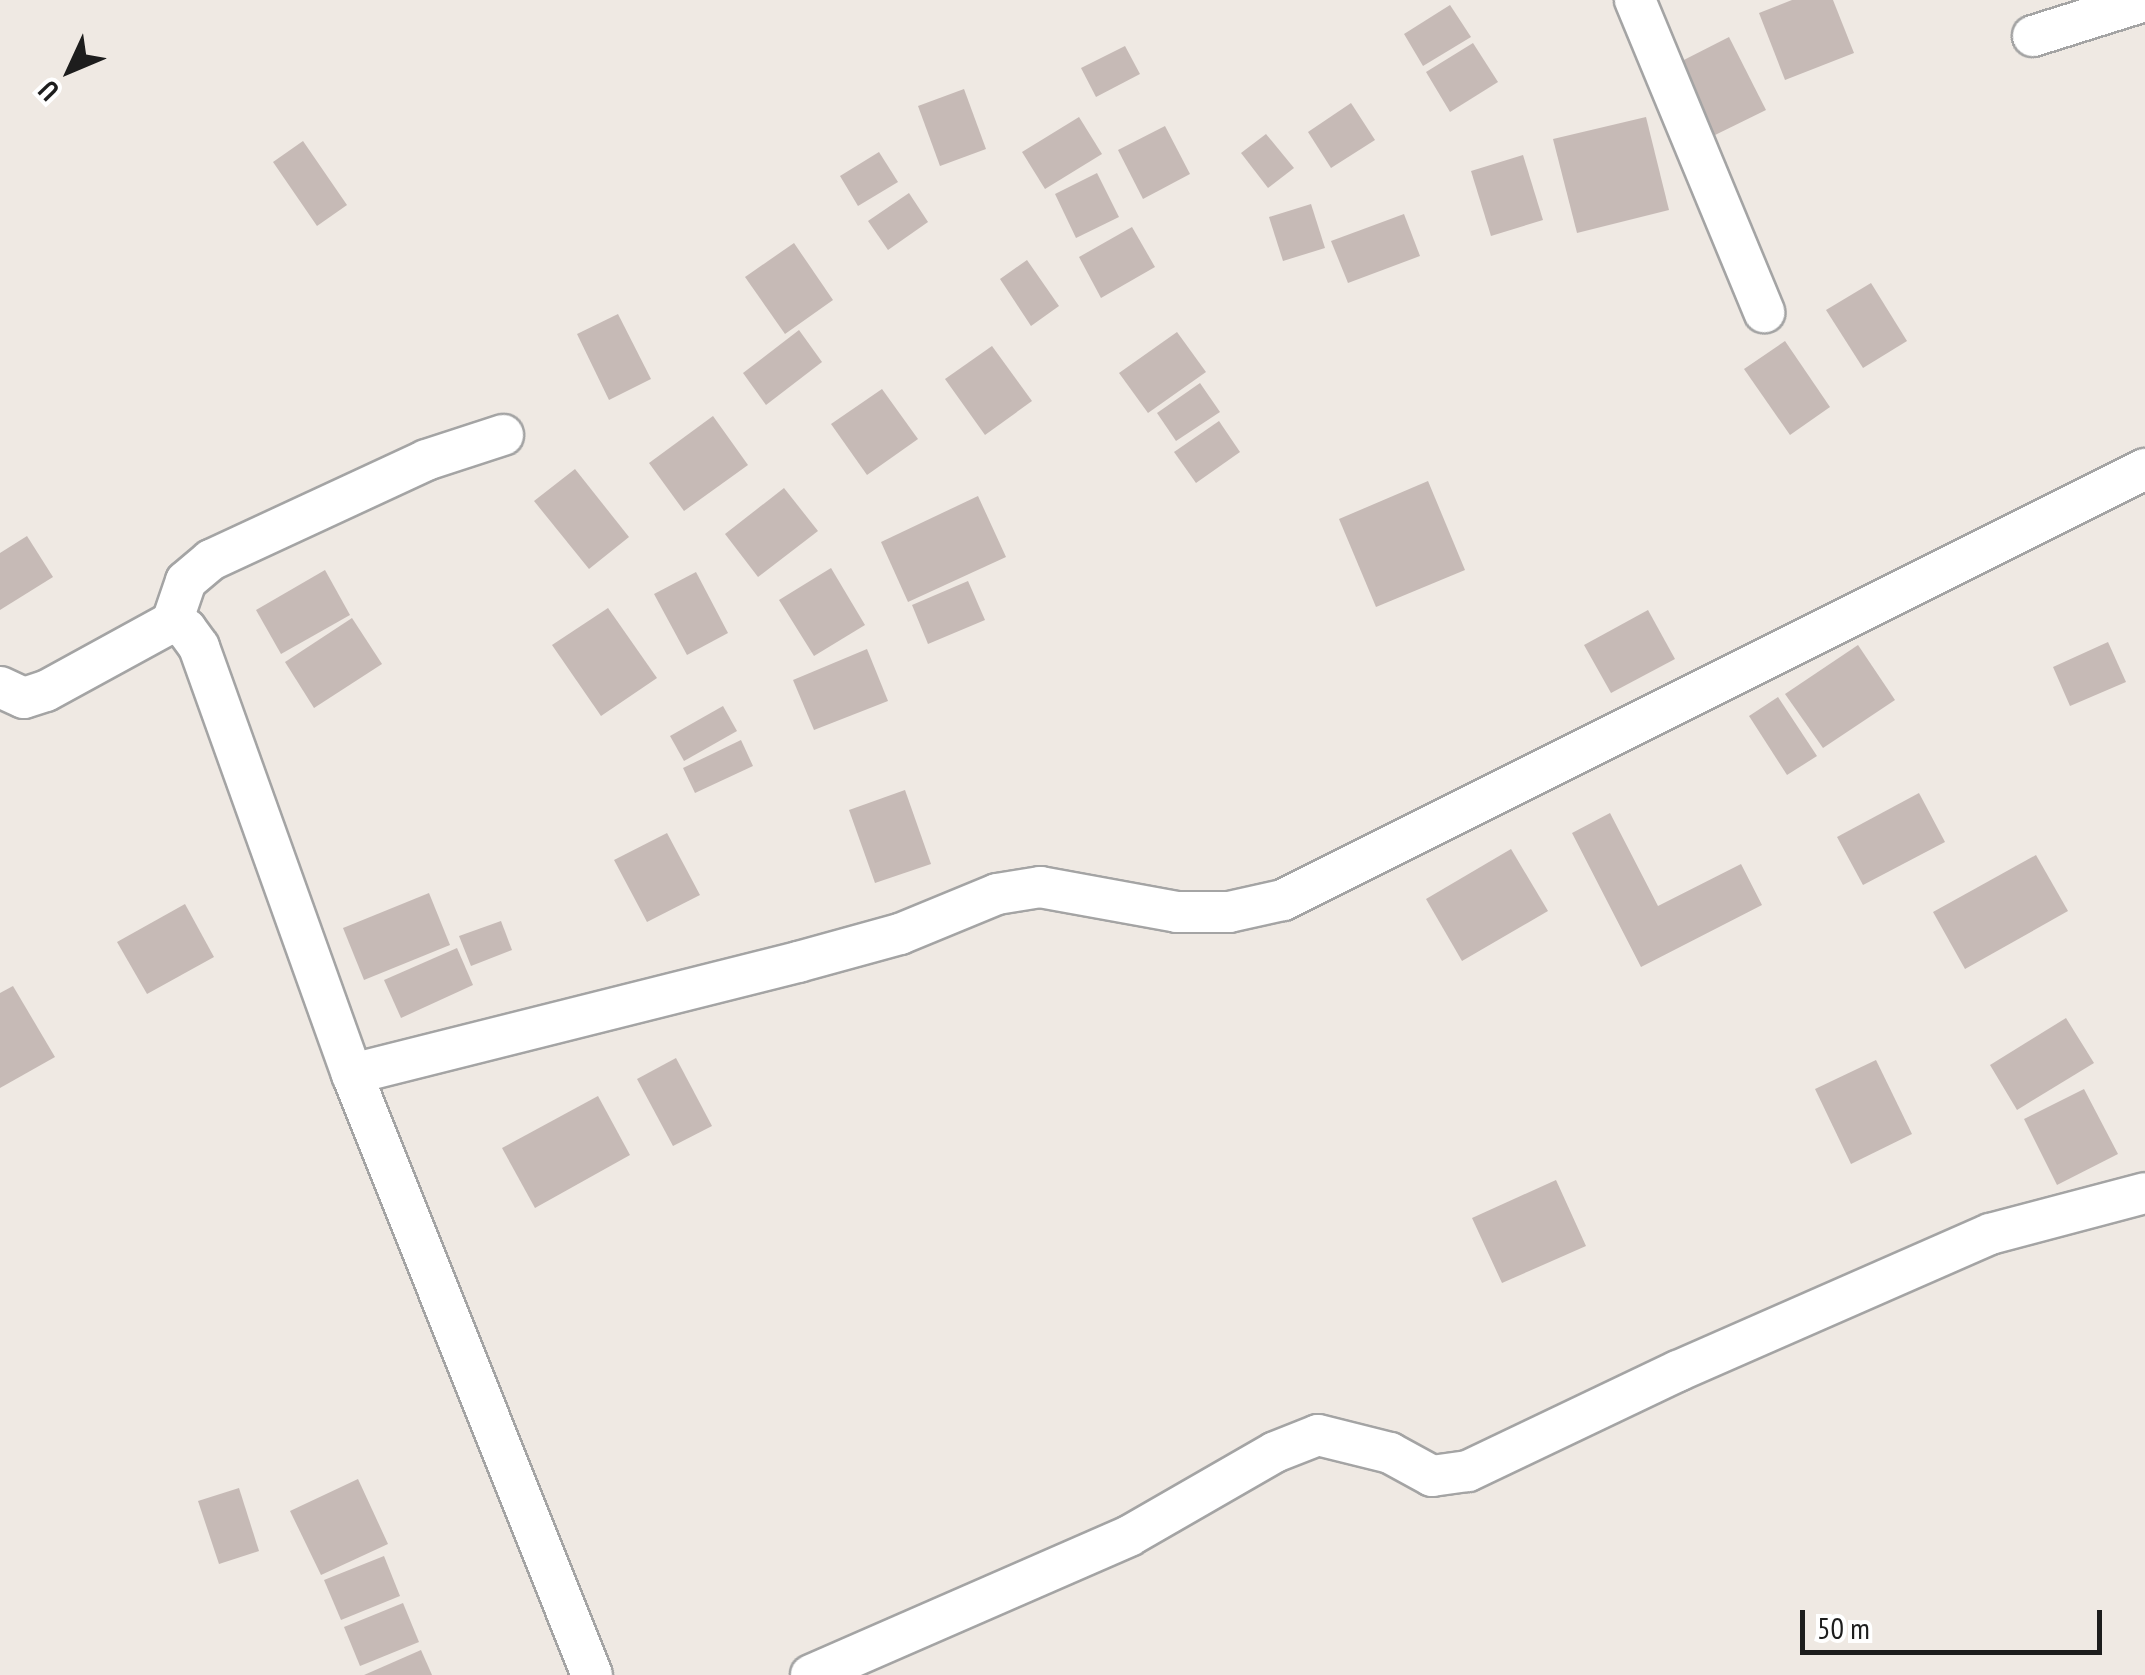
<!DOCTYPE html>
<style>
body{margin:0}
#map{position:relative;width:2145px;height:1675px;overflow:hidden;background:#efe9e3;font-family:"PT Sans Narrow",sans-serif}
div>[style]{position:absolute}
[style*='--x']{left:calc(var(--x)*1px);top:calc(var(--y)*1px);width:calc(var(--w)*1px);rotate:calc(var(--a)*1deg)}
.building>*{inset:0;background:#c6bab6}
.roads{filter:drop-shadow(2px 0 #a4a4a4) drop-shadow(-2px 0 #a4a4a4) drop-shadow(0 2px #a4a4a4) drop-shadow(0 -2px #a4a4a4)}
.minor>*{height:40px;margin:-20px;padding:0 20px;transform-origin:20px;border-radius:20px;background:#fff}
span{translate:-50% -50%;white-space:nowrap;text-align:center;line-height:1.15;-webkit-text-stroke:9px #fff;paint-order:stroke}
.north{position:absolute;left:20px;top:20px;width:100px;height:100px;-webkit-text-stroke:8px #fff;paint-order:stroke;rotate:226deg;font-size:28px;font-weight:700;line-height:40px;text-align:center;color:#1d1d1d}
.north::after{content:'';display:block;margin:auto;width:35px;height:45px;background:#1d1d1d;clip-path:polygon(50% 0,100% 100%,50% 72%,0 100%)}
.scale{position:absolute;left:1800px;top:1610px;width:302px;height:45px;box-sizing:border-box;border:5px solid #1d1d1d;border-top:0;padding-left:12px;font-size:30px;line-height:35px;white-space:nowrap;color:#1d1d1d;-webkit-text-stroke:8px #fff;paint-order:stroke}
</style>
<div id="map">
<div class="building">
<i style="clip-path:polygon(1792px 0,1833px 0,1854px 53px,1785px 80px,1759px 13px)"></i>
<i style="clip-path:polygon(1450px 5px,1471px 37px,1423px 66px,1404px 34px)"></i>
<i style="clip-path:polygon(1729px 37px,1766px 110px,1711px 137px,1674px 65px)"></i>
<i style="clip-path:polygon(1473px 43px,1498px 82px,1450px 112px,1426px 72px)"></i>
<i style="clip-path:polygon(1125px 46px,1140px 74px,1096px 97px,1081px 68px)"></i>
<i style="clip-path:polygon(964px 89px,986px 149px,940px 166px,918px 106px)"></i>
<i style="clip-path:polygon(1351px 103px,1375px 140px,1331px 168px,1308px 132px)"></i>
<i style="clip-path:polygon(1079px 117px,1102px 154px,1045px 189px,1022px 152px)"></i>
<i style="clip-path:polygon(1646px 117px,1669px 210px,1577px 233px,1553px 139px)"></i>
<i style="clip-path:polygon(1165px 126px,1190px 174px,1143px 199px,1118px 150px)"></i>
<i style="clip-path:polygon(1266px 134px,1294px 168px,1268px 188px,1241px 153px)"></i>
<i style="clip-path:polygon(303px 141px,347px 205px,317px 226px,273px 162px)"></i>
<i style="clip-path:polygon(879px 152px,898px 182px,858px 206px,840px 176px)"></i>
<i style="clip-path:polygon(1523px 155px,1543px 220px,1491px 236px,1471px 171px)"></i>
<i style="clip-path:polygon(1097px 173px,1119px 217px,1076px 238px,1055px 194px)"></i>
<i style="clip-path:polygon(909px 193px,928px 222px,888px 250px,868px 221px)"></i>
<i style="clip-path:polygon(1311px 204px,1325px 248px,1283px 261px,1269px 217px)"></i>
<i style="clip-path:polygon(1404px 214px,1420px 256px,1348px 283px,1331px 241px)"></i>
<i style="clip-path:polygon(1132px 227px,1155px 267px,1101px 298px,1079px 257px)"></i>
<i style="clip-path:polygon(794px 243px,833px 300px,785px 334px,745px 277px)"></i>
<i style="clip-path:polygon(1027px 260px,1059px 306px,1031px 326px,1000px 279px)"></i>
<i style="clip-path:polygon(1871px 283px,1907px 341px,1863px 368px,1826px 310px)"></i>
<i style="clip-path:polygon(618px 314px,651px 379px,609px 400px,577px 334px)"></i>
<i style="clip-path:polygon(799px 330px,822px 362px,766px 405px,743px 373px)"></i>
<i style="clip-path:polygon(1177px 332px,1206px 372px,1148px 413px,1119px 373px)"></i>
<i style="clip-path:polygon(1785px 341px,1830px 407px,1790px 435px,1744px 369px)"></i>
<i style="clip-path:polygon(992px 346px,1032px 401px,985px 435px,945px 379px)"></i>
<i style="clip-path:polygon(1200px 383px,1220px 412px,1176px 441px,1157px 413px)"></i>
<i style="clip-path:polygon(882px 389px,918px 439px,867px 475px,831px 424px)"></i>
<i style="clip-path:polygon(713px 416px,748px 465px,684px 511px,649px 463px)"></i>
<i style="clip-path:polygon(1219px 421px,1240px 452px,1196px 483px,1174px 452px)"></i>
<i style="clip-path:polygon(575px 469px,629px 537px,589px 569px,534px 501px)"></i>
<i style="clip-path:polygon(1428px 481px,1465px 570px,1376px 607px,1339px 519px)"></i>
<i style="clip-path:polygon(784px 488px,818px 531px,758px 577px,725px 534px)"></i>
<i style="clip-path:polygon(978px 496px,1006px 557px,908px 602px,881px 542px)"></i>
<i style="clip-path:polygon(27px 536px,53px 577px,0 610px,0 553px)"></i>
<i style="clip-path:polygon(831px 568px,865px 625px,814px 656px,779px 600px)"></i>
<i style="clip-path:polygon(325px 570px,350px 615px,281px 654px,256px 610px)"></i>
<i style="clip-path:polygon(696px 572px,728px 633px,687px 655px,654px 594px)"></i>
<i style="clip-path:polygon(968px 581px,985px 620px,928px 644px,912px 605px)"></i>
<i style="clip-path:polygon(608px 608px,657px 678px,601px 716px,552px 645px)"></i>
<i style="clip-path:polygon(1648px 610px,1675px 659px,1611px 693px,1584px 645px)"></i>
<i style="clip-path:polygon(352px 618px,382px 664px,314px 708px,285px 662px)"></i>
<i style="clip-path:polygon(2108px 642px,2126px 682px,2070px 706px,2053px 667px)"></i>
<i style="clip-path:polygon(1858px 645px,1895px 700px,1823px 748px,1785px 694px)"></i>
<i style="clip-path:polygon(867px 649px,888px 701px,814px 730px,793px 680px)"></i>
<i style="clip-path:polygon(1778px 697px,1817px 756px,1787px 775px,1749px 716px)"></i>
<i style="clip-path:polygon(723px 706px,737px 731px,684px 761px,670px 736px)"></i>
<i style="clip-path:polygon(741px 740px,753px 766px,695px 793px,683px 768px)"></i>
<i style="clip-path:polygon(905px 790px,931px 864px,875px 883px,849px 810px)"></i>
<i style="clip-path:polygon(1919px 793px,1945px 842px,1863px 885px,1837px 837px)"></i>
<i style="clip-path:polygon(1610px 813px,1658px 906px,1741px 864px,1762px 905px,1641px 967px,1572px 833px)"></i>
<i style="clip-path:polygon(667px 833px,700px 895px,647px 922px,614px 860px)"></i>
<i style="clip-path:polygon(1511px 849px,1548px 911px,1462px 961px,1426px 899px)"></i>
<i style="clip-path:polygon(2036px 855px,2068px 911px,1965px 969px,1933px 912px)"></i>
<i style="clip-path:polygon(429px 893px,450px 945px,364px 980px,343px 928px)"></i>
<i style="clip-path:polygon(185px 904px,214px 957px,147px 994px,117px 942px)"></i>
<i style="clip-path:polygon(501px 921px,512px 950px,471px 966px,459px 936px)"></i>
<i style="clip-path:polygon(457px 948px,473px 985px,401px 1018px,384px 980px)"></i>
<i style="clip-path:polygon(13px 986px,55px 1057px,0 1088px,0 993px)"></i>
<i style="clip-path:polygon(2066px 1018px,2094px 1063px,2017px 1110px,1990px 1065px)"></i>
<i style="clip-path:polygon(676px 1058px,712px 1126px,673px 1146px,637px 1079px)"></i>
<i style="clip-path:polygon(1876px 1060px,1912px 1134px,1851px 1164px,1815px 1089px)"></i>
<i style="clip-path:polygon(2084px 1089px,2118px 1154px,2057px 1185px,2024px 1119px)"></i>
<i style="clip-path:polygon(598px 1096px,630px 1155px,535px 1208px,502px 1148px)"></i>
<i style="clip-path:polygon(1556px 1180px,1586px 1246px,1502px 1283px,1472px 1218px)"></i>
<i style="clip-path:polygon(358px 1479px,388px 1544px,321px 1575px,290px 1511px)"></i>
<i style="clip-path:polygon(239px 1488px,259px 1551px,219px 1564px,198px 1501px)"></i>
<i style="clip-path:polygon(384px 1556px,400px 1596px,341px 1620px,324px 1580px)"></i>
<i style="clip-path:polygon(403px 1603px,419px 1642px,360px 1666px,344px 1627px)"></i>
<i style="clip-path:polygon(421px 1650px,432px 1675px,364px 1675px)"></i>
</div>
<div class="roads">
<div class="minor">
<i style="--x:1635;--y:0;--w:338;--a:67.5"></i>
<i style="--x:2033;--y:36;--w:117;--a:-17.4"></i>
<i style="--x:172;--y:622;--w:43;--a:-71.1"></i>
<i style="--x:186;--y:581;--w:33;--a:-40"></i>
<i style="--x:211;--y:560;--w:237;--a:-24.9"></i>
<i style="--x:426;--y:460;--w:81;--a:-18"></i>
<i style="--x:0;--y:687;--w:26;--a:25"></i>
<i style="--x:24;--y:698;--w:23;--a:-18"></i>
<i style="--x:46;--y:691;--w:144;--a:-28.7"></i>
<i style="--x:172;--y:622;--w:16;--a:27"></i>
<i style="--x:186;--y:629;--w:22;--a:54"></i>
<i style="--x:199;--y:647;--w:454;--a:70.3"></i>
<i style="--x:352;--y:1074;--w:647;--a:68.23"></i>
<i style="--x:352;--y:1074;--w:460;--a:-14.1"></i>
<i style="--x:798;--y:962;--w:106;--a:-15.4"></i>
<i style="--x:900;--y:934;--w:105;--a:-22.4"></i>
<i style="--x:997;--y:894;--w:44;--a:-9.2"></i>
<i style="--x:1040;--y:887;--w:139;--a:10.3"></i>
<i style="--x:1177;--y:912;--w:52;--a:0"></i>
<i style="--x:1229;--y:912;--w:55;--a:-12.5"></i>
<i style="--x:1283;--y:900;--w:964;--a:-26.57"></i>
<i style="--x:811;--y:1675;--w:347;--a:-23.6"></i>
<i style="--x:1129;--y:1536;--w:168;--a:-29.9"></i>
<i style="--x:1275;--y:1452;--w:46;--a:-21.6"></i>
<i style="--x:1318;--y:1435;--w:74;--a:14"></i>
<i style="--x:1390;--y:1453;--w:48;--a:28.7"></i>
<i style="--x:1432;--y:1476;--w:36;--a:-8"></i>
<i style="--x:1468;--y:1471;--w:233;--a:-25.5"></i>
<i style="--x:1678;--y:1371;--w:341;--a:-23.7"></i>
<i style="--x:1990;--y:1234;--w:160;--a:-14.8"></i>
</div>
</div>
<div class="north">U</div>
<div class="scale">50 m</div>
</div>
